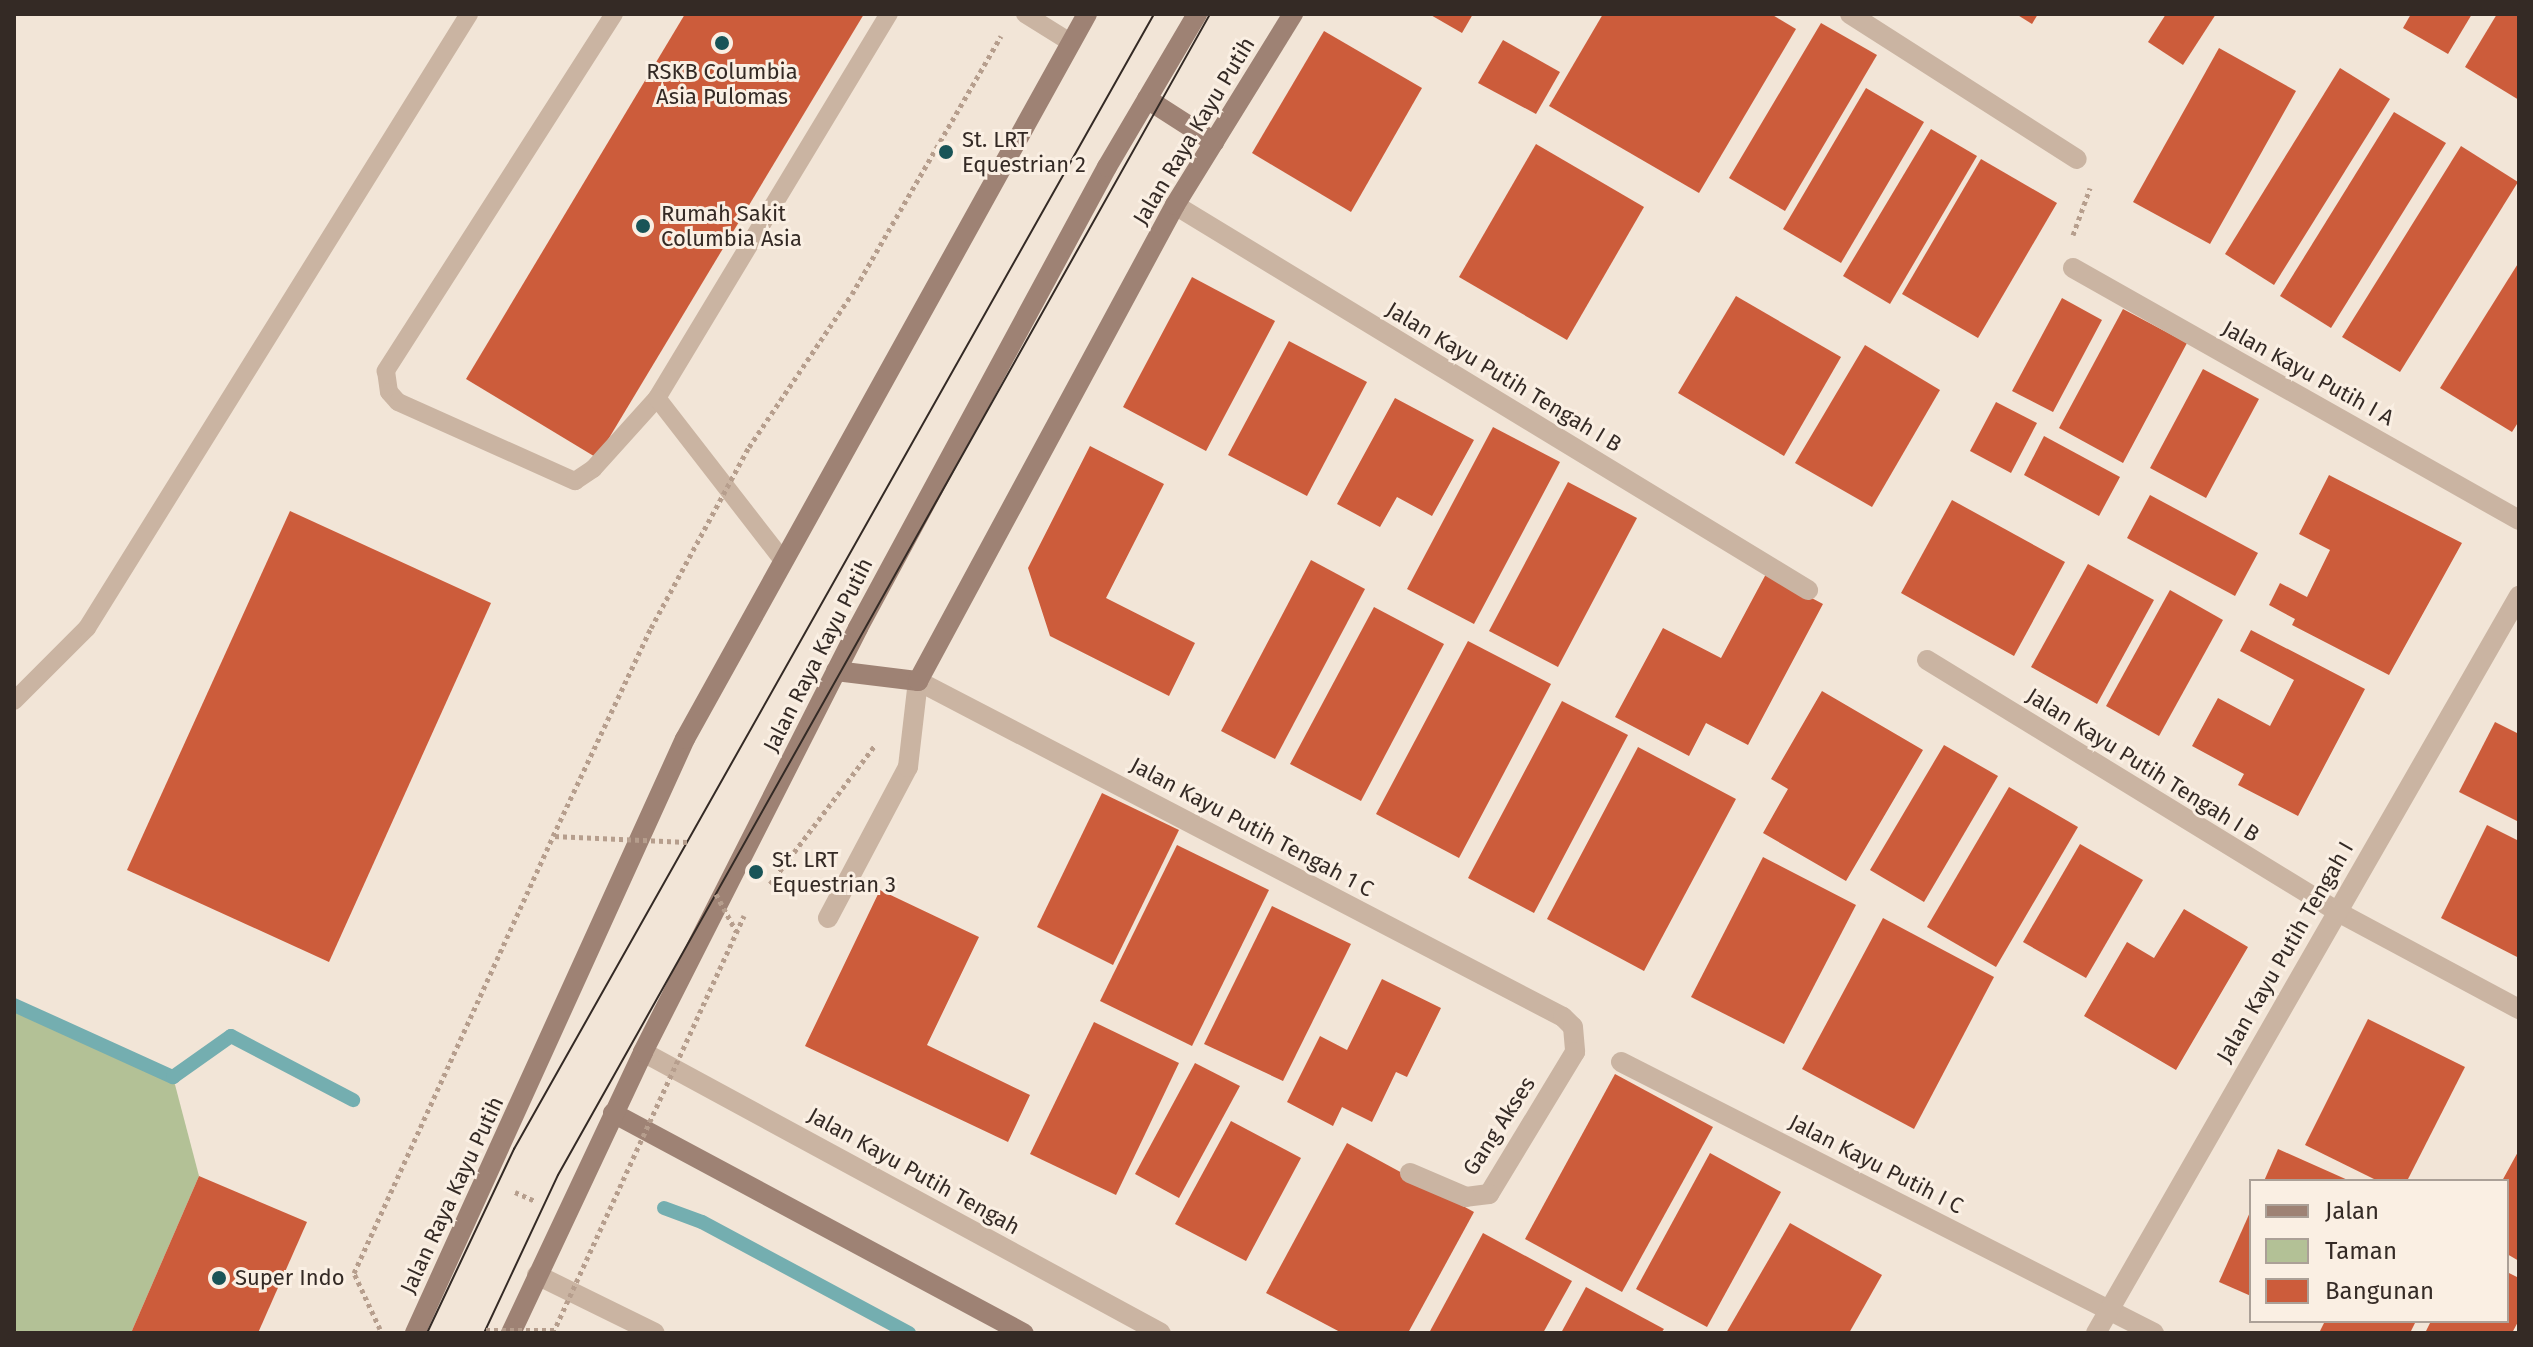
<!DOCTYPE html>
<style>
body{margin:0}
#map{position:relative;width:2533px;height:1347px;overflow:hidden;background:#f2e5d7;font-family:"Fira Sans",sans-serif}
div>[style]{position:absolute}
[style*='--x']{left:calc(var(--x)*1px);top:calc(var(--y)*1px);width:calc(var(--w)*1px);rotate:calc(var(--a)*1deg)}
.green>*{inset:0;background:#b3c196}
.stream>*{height:14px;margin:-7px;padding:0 7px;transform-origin:7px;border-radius:7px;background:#74aeb0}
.building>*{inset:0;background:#cc5c3b}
.path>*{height:5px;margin-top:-2.5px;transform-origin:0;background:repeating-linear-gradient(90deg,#b69e8d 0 4px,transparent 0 8px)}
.lane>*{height:18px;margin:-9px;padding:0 9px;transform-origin:9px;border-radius:9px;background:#cab4a2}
.street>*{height:20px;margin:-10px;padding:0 10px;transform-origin:10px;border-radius:10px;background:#cab4a2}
.secondary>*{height:20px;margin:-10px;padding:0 10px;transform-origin:10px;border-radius:10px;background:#9e8274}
.tram>*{height:2px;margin:-1px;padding:0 1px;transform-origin:1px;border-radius:1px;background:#342a25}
.path-bridge>*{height:5px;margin-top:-2.5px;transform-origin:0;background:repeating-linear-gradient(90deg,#b69e8d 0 4px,transparent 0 8px)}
.dots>*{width:22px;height:22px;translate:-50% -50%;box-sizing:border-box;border:4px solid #faefe3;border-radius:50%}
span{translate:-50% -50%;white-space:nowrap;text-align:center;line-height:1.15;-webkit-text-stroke:6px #faefe3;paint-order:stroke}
.poi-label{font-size:22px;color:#342a25}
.left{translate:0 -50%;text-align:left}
.street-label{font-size:22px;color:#342a25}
.frame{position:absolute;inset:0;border:16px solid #342a25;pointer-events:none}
.legend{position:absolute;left:2249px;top:1179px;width:260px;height:144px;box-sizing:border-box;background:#faefe3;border:2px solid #aba097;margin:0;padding:10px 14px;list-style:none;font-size:24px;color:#342a25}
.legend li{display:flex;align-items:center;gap:16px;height:40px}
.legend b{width:40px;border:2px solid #aba097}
</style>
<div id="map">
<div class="green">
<i style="clip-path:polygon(14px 1005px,173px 1077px,199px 1176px,131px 1333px,14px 1333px)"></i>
</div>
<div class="stream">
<i style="--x:14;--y:1005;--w:175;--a:24.4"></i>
<i style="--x:173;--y:1077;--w:71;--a:-35.3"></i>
<i style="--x:231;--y:1036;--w:138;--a:27.7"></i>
<i style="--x:664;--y:1208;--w:40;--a:20.2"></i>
<i style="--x:702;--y:1222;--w:235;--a:28.2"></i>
</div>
<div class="building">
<i style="clip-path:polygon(685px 14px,864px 14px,597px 458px,466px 379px)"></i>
<i style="clip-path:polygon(1429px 14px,1473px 14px,1462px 33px)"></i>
<i style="clip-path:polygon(1603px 14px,1771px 14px,1796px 29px,1699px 193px,1549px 106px)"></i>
<i style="clip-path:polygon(2016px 14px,2038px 14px,2032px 24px)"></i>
<i style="clip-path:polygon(2166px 14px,2216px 14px,2183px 65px,2148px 42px)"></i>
<i style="clip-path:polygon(2411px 14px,2472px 14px,2448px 54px,2403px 28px)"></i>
<i style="clip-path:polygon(2497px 14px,2519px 14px,2519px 100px,2465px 67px)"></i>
<i style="clip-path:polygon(1821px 23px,1877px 55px,1785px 211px,1729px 178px)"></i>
<i style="clip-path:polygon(1324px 31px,1422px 88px,1351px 212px,1252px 153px)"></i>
<i style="clip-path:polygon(1503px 40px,1560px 72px,1536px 114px,1478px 83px)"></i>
<i style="clip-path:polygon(2219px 48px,2296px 91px,2210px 244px,2133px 202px)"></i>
<i style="clip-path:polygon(2340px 68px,2390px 99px,2274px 285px,2225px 254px)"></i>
<i style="clip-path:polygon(1866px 88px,1924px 122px,1841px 263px,1783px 229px)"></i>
<i style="clip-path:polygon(2394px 112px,2446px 143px,2331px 328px,2280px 296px)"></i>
<i style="clip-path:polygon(1931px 129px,1977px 156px,1890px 304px,1843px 276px)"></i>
<i style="clip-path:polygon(1536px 144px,1644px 207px,1567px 340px,1459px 277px)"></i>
<i style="clip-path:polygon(2461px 146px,2518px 182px,2400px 372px,2342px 337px)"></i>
<i style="clip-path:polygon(1981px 159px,2057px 203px,1978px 338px,1902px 294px)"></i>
<i style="clip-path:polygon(2519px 262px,2519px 421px,2512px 432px,2440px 388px)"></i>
<i style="clip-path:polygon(1192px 277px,1275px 321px,1206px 451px,1123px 407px)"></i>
<i style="clip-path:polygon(1736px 296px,1841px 357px,1784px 456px,1678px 393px)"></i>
<i style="clip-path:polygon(2062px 298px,2102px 320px,2053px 412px,2012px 391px)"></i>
<i style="clip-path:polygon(2123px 309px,2187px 343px,2123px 463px,2059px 428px)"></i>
<i style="clip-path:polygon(1289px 341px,1367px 382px,1307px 496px,1228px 455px)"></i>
<i style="clip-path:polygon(1865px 345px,1940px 390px,1872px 507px,1795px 463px)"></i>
<i style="clip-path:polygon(2203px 369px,2259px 399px,2206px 498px,2150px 468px)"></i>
<i style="clip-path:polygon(1395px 398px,1474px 440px,1432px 516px,1397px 497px,1380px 527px,1337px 504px)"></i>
<i style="clip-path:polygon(1996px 402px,2037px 423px,2011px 473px,1970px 451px)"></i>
<i style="clip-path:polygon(1493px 427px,1560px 462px,1474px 624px,1407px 589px)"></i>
<i style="clip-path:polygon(2044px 436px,2120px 477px,2099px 516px,2024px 475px)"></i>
<i style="clip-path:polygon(1090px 446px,1164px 484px,1106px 598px,1195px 643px,1169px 696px,1050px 636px,1028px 568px)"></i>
<i style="clip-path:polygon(2329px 475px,2462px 543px,2389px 675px,2292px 625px,2295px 619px,2269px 605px,2280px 583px,2307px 597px,2330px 550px,2299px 534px)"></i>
<i style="clip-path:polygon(1568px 482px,1637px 518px,1558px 667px,1489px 631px)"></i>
<i style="clip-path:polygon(2150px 495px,2258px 553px,2235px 596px,2127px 538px)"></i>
<i style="clip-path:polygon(1952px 500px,2065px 562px,2014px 656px,1901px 593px)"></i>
<i style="clip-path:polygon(290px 511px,491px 603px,329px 962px,127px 870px)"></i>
<i style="clip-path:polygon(1311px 560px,1365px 589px,1275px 759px,1221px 731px)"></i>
<i style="clip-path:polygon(2088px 564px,2154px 600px,2097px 704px,2031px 667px)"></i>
<i style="clip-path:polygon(1766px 574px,1823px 604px,1748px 745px,1706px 723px,1689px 756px,1615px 717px,1663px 628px,1721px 658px)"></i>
<i style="clip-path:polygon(2170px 590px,2223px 620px,2159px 736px,2106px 706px)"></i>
<i style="clip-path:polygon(1374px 607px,1444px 644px,1361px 801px,1290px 764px)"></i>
<i style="clip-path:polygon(2251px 630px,2365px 689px,2298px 816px,2238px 785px,2244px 774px,2192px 746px,2218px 698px,2270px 726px,2294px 680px,2240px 651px)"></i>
<i style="clip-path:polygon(1468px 641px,1551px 684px,1459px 858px,1376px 814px)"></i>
<i style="clip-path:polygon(1822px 691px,1923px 750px,1846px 881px,1763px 833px,1788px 789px,1771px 779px)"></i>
<i style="clip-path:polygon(1562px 701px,1628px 735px,1534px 913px,1468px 878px)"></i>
<i style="clip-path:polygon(2495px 722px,2519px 734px,2519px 822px,2459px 792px)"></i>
<i style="clip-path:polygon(1944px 745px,1998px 776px,1924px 902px,1870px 870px)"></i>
<i style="clip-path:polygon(1638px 747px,1736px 799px,1644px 971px,1547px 919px)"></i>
<i style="clip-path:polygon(2009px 787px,2078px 827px,1996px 967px,1927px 927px)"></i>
<i style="clip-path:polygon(1102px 793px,1179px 830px,1113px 965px,1037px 927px)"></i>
<i style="clip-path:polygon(2487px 825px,2519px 841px,2519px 958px,2441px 918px)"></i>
<i style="clip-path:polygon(2080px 844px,2143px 880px,2086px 978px,2023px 942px)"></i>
<i style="clip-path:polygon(1177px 845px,1269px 890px,1192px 1046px,1100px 1001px)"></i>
<i style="clip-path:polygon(1763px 857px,1856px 905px,1784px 1044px,1691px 997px)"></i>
<i style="clip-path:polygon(880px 890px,979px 937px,927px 1045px,1030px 1095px,1008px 1142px,805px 1046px)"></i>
<i style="clip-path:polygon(1272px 906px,1351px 944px,1283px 1081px,1204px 1044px)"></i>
<i style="clip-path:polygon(2184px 909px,2248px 947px,2176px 1070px,2084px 1016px,2127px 942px,2154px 958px)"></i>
<i style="clip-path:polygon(1883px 918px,1994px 977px,1914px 1129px,1802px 1069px)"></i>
<i style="clip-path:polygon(1382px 979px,1441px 1008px,1407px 1077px,1396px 1072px,1372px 1122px,1342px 1107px,1333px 1126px,1287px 1102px,1320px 1036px,1347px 1050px)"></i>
<i style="clip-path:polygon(2368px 1019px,2465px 1067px,2407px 1181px,2378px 1181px,2305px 1145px)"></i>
<i style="clip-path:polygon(1094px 1022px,1179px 1063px,1116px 1195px,1030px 1154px)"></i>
<i style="clip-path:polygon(1195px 1063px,1240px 1086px,1179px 1198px,1135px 1174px)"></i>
<i style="clip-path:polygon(1615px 1074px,1713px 1127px,1622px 1292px,1525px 1239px)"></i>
<i style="clip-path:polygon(1231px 1121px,1301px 1158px,1246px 1261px,1175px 1224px)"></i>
<i style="clip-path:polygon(1347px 1143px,1474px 1212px,1408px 1333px,1342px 1333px,1266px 1293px)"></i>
<i style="clip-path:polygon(2278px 1149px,2350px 1181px,2264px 1181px)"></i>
<i style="clip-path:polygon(2519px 1150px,2519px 1261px,2507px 1254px,2507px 1181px,2502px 1181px)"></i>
<i style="clip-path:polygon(1710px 1153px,1781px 1192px,1707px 1327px,1636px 1289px)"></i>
<i style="clip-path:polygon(199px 1176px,307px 1222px,258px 1333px,131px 1333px)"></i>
<i style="clip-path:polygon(2251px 1210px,2251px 1296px,2219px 1282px)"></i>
<i style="clip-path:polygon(1790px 1223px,1882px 1275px,1849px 1333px,1726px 1333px)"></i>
<i style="clip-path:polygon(1483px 1233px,1572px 1281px,1543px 1333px,1429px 1333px)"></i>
<i style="clip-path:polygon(2507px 1272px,2519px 1278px,2519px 1320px,2512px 1333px,2425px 1333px,2431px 1321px,2507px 1321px)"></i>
<i style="clip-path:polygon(1586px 1287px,1664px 1329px,1661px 1333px,1561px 1333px)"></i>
<i style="clip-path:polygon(2325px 1321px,2416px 1321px,2410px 1333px,2319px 1333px)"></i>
</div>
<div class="path">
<i style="--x:2073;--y:235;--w:50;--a:-70.1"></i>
<i style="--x:749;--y:447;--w:184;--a:-56.1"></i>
<i style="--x:852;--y:294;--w:298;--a:-60"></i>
<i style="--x:770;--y:884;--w:174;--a:-52.9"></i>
<i style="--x:515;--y:1192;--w:22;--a:24"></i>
<i style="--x:380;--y:1329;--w:62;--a:-114.9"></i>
<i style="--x:354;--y:1273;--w:480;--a:-65.5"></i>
</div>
<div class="lane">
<i style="--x:614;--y:14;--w:424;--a:122.6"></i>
<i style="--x:386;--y:371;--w:21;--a:82"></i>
<i style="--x:389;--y:392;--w:13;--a:48"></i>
<i style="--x:398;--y:402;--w:194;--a:24.1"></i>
<i style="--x:575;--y:481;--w:22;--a:-34"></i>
<i style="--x:593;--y:469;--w:96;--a:-48"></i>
<i style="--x:657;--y:398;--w:449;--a:-58.9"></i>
<i style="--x:1025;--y:14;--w:53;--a:31.9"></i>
<i style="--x:657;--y:398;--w:202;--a:52.2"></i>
<i style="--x:14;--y:701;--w:103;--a:-45"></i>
<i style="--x:87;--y:628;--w:723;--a:-58.11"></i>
</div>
<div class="street">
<i style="--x:1850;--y:14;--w:269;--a:32.6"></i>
<i style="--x:1175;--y:205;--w:741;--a:31.31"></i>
<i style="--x:2073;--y:268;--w:512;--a:29.47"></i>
<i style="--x:1927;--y:660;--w:480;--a:31.5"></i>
<i style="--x:2336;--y:911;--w:208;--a:28.2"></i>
<i style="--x:828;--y:918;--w:171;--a:-62.1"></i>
<i style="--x:908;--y:767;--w:87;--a:-83.4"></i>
<i style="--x:918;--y:681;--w:727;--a:27.52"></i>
<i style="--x:1563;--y:1017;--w:14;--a:45"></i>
<i style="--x:1573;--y:1027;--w:25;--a:85"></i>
<i style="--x:1575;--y:1052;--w:166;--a:121.2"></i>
<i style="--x:1489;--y:1194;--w:23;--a:173"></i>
<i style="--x:1466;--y:1197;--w:61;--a:-156.8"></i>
<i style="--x:643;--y:1052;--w:589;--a:28.48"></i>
<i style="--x:1621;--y:1062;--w:598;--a:26.95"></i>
<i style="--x:537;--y:1275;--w:131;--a:26.2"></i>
<i style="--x:2096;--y:1333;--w:850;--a:-60.15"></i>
</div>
<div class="secondary">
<i style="--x:1147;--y:99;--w:80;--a:32.7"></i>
<i style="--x:836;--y:671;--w:83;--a:7"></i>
<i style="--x:918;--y:681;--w:541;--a:-61.63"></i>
<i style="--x:1175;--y:205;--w:225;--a:-58.3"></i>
<i style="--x:613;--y:1113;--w:466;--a:28.2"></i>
<i style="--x:415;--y:1333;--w:652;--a:-65.56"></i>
<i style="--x:685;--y:739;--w:829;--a:-60.99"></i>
<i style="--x:511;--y:1333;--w:310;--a:-64.8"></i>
<i style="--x:643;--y:1052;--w:475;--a:-63.1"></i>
<i style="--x:858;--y:628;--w:524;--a:-61.63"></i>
<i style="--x:1107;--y:167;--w:178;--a:-59.5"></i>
</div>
<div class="tram">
<i style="--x:427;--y:1333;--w:204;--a:-64.7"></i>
<i style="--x:514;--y:1149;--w:1303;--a:-60.58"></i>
<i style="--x:484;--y:1333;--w:174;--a:-64.9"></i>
<i style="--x:558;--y:1175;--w:1332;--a:-60.68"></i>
</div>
<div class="path-bridge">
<i style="--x:687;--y:842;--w:134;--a:-177.4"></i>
<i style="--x:553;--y:836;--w:230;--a:-64.8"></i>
<i style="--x:651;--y:628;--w:206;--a:-61.6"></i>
<i style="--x:716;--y:894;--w:42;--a:61.6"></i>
<i style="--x:486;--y:1330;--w:68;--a:0"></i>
<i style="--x:553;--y:1333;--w:459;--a:-65.4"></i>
</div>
<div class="dots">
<i style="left:722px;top:43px;background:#195457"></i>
<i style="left:946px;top:152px;background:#195457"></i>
<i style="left:643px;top:226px;background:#195457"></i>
<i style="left:756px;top:872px;background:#195457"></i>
<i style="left:219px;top:1278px;background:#195457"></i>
</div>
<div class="poi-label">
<span style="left:722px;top:84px">RSKB Columbia<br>Asia Pulomas</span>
<span class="left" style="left:962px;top:152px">St. LRT<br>Equestrian 2</span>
<span class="left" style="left:661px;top:226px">Rumah Sakit<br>Columbia Asia</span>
<span class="left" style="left:772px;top:872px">St. LRT<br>Equestrian 3</span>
<span class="left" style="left:235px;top:1278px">Super Indo</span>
</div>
<div class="street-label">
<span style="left:1194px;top:131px;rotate:-59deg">Jalan Raya Kayu Putih</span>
<span style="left:2308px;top:373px;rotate:29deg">Jalan Kayu Putih I A</span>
<span style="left:1504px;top:377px;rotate:31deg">Jalan Kayu Putih Tengah I B</span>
<span style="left:818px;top:655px;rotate:-63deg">Jalan Raya Kayu Putih</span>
<span style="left:2143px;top:765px;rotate:32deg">Jalan Kayu Putih Tengah I B</span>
<span style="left:1252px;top:827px;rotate:28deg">Jalan Kayu Putih Tengah 1 C</span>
<span style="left:2285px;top:952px;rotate:-60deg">Jalan Kayu Putih Tengah I</span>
<span style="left:1499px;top:1126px;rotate:-57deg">Gang Akses</span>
<span style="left:1876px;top:1164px;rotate:27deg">Jalan Kayu Putih I C</span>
<span style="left:914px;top:1171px;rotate:29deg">Jalan Kayu Putih Tengah</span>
<span style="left:452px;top:1195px;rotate:-65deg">Jalan Raya Kayu Putih</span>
</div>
<div class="frame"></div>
<ul class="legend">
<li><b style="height:10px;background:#9e8274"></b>Jalan</li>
<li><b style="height:22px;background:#b3c196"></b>Taman</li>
<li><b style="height:22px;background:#cc5c3b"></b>Bangunan</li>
</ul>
</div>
